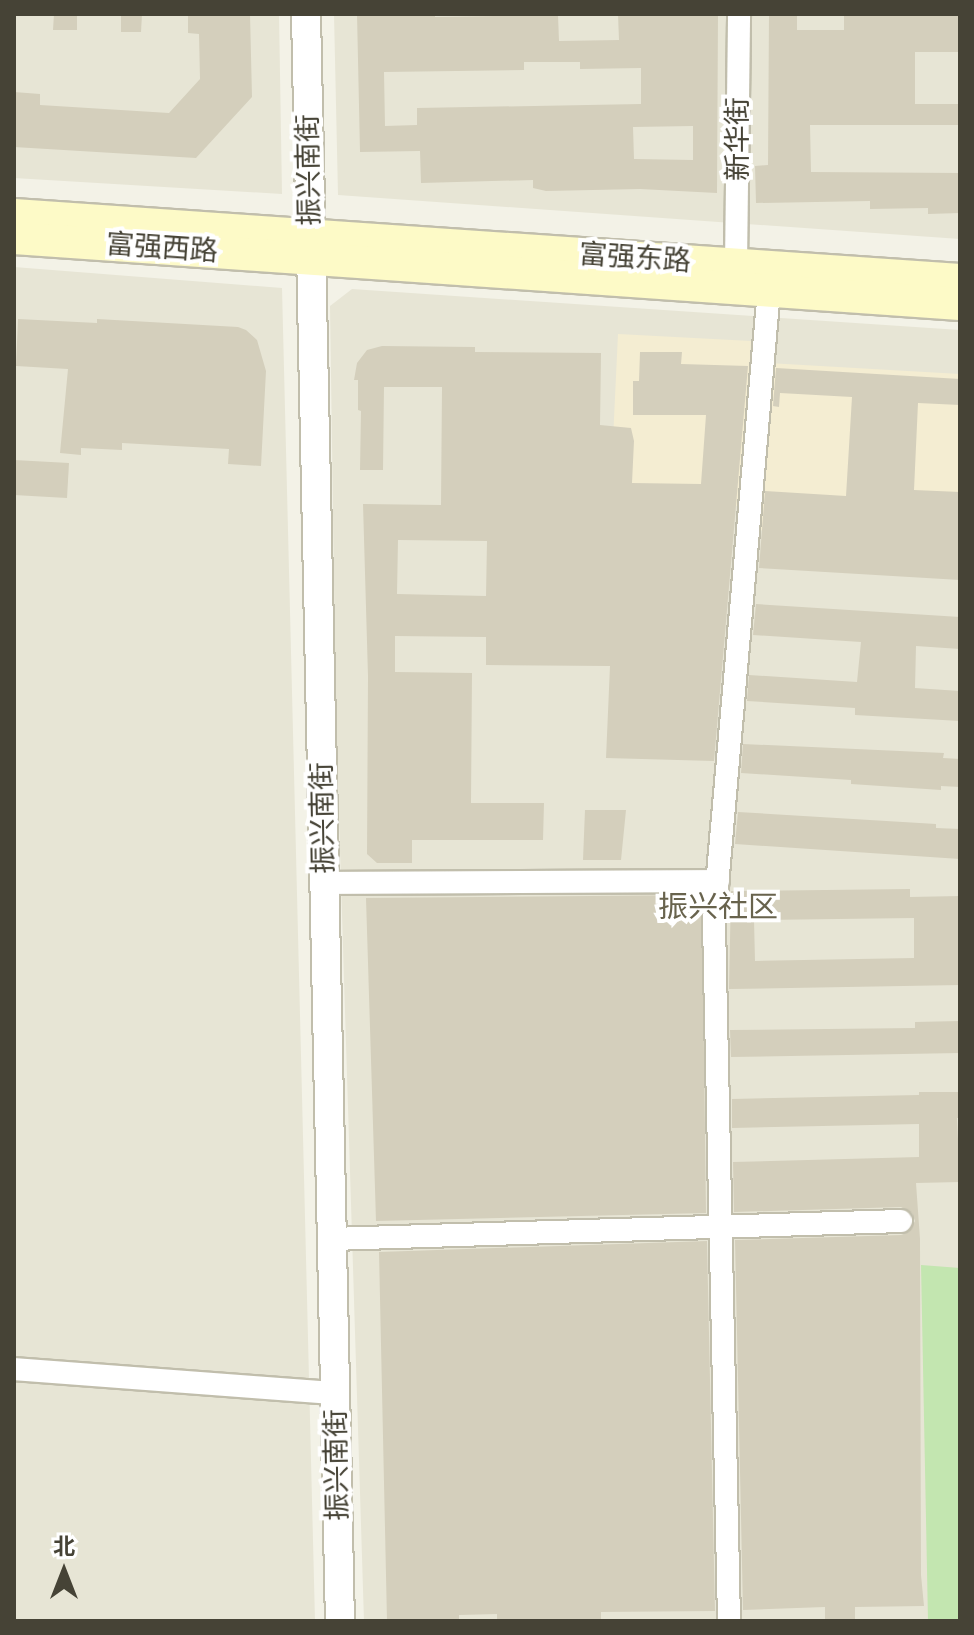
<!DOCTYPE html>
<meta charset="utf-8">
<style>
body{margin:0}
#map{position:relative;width:974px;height:1635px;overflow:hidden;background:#f3f2e7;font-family:"Fira Sans Condensed","Noto Sans SC",sans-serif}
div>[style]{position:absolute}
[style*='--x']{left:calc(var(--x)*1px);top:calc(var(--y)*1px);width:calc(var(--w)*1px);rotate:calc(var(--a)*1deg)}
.residential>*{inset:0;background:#e7e5d5}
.commercial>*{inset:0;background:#f4edd2}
.green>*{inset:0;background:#c3e6b0}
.building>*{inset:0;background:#d4cfbc}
.roads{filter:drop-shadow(2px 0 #c1beac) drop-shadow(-2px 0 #c1beac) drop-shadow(0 2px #c1beac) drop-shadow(0 -2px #c1beac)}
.minor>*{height:22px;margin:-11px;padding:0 11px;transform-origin:11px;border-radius:11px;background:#fff}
.tertiary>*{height:28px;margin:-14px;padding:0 14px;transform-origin:14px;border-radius:14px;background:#fff}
.secondary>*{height:32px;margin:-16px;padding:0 16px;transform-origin:16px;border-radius:16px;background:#fdfac7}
span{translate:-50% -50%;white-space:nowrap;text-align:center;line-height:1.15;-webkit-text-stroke:8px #fff;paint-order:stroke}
.street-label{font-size:28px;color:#464336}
.neighbourhood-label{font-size:30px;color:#68634d}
.frame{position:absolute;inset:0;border:16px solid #464336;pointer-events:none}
.north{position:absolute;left:24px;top:1531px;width:80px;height:80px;-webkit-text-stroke:6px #fff;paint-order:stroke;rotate:0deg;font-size:22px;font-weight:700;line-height:32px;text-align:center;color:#464336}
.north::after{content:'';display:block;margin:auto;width:28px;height:36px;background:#464336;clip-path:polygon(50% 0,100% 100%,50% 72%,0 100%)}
</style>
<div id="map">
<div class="residential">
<i style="clip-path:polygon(14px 14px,279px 14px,282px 194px,14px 178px)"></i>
<i style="clip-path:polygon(334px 14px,960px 14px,960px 239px,338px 195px)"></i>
<i style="clip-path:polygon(14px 267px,282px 288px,315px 1621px,14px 1621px)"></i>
<i style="clip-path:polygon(352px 289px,960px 330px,960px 1621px,364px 1621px,336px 722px,330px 306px)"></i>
</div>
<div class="commercial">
<i style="clip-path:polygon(618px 334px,751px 341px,741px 506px,610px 503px)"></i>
<i style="clip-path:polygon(768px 363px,960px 374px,960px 541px,754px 530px)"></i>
</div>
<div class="green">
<i style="clip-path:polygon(921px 1265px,960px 1268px,960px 1621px,928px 1621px)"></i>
</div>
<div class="building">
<i style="clip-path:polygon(54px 14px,77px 14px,77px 30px,53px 30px)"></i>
<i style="clip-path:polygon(121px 14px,142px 14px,141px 32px,121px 32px)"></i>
<i style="clip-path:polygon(188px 14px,250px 14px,252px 97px,196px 158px,14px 147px,14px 92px,40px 94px,40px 105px,169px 113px,200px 79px,199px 34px,188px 33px)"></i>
<i style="clip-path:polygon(evenodd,357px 14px,435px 14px,435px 17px,558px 15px,559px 41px,619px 40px,618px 14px,718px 14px,717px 193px,640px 189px,546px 191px,533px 188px,533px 180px,421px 183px,420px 151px,360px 152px,357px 14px,524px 62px,580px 62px,580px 69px,641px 68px,641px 104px,417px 108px,417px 125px,385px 126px,384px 72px,524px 70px,524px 62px,357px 14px,693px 126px,693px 160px,634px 159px,633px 127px,693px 126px)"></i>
<i style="clip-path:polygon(769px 14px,797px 14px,797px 30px,844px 30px,844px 14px,960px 14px,960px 52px,915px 52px,915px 104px,960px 104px,960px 125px,810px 125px,811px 172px,960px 173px,960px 213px,928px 214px,928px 208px,870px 209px,870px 201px,756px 203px,755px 166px,768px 165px)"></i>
<i style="clip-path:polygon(18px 319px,97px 323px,97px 319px,238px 327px,246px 330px,257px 340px,266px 371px,261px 466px,228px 464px,229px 449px,122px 443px,122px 450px,81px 448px,81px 455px,60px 453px,68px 369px,16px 366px)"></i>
<i style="clip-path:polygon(evenodd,475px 347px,475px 352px,601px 353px,600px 425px,631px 428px,634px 441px,632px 483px,701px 484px,706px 415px,633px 415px,633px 381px,639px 381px,640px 352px,682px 352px,681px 364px,748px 366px,714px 761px,606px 758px,610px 666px,486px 665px,486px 637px,395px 636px,395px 672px,472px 673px,471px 803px,544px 803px,543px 840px,412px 840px,412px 863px,377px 863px,367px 854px,368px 676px,363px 504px,441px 505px,442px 387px,384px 387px,383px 470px,360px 470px,361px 411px,358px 410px,358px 380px,354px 380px,357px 363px,367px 350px,382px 346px,475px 347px,398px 540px,487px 541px,486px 596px,397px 594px,398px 540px)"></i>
<i style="clip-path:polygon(776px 368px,960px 379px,960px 405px,918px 403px,914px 490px,960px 492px,960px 580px,759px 568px,765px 491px,846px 496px,852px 397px,780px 393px,779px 407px,773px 406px)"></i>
<i style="clip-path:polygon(14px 460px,69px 463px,67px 498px,14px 495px)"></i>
<i style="clip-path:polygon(756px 604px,960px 617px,960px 649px,916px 646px,915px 688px,960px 691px,960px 721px,855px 715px,855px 708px,747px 701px,749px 675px,857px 682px,861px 642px,753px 635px)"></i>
<i style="clip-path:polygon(743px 744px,944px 753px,943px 758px,960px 759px,960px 787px,941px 786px,941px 790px,851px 784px,851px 780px,741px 773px)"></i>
<i style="clip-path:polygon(585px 810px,626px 810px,621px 860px,583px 860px)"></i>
<i style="clip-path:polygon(738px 812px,936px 824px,936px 828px,960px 829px,960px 859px,735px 844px)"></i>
<i style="clip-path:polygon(evenodd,910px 889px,910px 897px,960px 896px,960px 985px,729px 989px,731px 891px,910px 889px,914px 918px,914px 958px,755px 961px,754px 920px,914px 918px)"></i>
<i style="clip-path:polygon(702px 895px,706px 1213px,376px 1221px,366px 898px)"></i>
<i style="clip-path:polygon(960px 1021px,960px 1053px,731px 1057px,730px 1030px,915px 1028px,915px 1022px)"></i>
<i style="clip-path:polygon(919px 1092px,960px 1092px,960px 1118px,957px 1118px,960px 1182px,916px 1183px,920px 1239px,921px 1575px,924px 1606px,855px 1607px,855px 1621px,825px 1621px,825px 1607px,743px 1610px,735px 1240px,901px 1235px,909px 1232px,915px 1221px,912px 1213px,901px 1207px,734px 1212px,733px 1162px,919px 1157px,919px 1124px,732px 1128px,732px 1099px,919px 1095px)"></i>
<i style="clip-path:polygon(707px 1241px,715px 1611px,601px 1612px,601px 1621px,497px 1621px,497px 1614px,459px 1615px,459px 1621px,387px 1621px,379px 1252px)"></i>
</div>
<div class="roads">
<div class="minor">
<i style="--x:736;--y:265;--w:251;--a:-89.3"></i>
<i style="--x:324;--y:883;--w:394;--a:-0.3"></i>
<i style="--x:332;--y:1239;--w:569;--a:-1.81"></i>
<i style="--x:14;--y:1369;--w:322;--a:4.3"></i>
<i style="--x:729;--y:1621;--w:701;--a:-91.23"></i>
<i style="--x:714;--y:920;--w:632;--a:-85.01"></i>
</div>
<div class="tertiary">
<i style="--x:306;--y:14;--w:1607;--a:88.79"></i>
</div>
<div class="secondary">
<i style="--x:14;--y:215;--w:948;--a:3.93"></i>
<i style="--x:14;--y:238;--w:948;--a:3.99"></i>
</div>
</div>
<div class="street-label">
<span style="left:738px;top:139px;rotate:-90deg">新华街</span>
<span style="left:309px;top:170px;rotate:-91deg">振兴南街</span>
<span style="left:162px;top:248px;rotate:4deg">富强西路</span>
<span style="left:635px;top:258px;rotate:4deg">富强东路</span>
<span style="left:323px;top:818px;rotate:-91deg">振兴南街</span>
<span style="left:337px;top:1465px;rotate:-91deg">振兴南街</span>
</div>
<div class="neighbourhood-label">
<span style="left:718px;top:907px">振兴社区</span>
</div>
<div class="frame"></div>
<div class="north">北</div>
</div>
